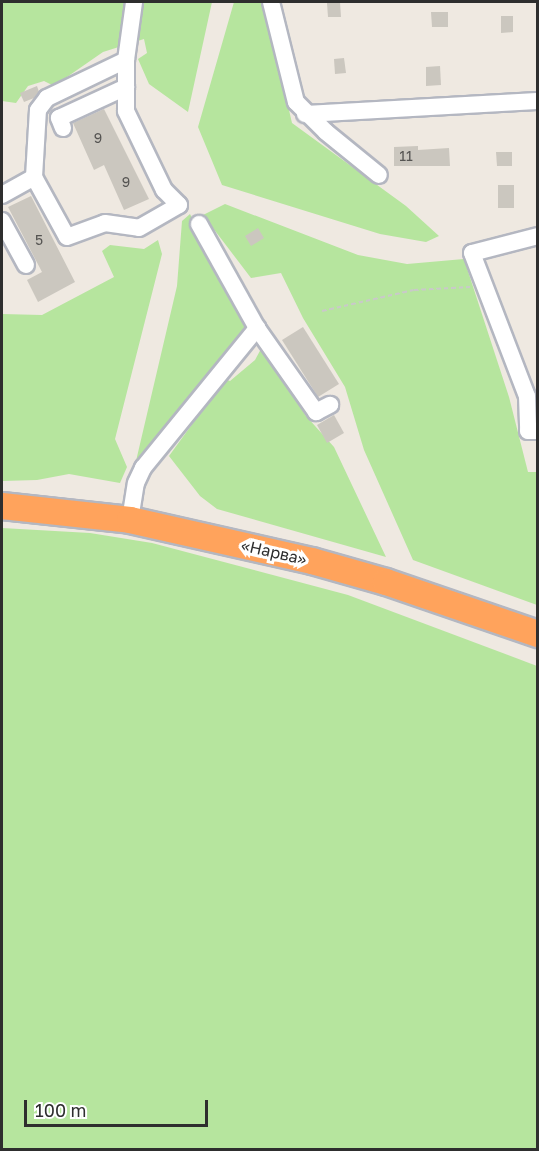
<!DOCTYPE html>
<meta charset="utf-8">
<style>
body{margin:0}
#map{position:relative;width:539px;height:1151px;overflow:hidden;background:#efe9e1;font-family:"Golos Text",sans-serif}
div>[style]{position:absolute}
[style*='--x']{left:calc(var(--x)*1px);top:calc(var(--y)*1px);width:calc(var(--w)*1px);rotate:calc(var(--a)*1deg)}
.green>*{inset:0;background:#b6e59e}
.building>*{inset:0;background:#cbc7bf}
.path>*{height:2px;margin-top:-1px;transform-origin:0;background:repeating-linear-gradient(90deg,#c9c9c9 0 4.5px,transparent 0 7.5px)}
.roads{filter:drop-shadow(2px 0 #b4b7c1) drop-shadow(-2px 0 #b4b7c1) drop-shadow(0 2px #b4b7c1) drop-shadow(0 -2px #b4b7c1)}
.minor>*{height:16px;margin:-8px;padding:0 8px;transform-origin:8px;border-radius:8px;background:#fff}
.highway>*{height:26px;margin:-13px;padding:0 13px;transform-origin:13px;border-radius:13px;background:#ffa35c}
span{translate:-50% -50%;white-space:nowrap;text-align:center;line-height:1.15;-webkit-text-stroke:6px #fff;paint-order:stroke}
.number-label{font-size:14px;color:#555452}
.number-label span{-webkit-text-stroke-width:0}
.street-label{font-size:16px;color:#2e2e2e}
.frame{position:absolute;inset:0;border:3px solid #2e2e2e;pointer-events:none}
.scale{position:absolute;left:24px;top:1100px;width:184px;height:27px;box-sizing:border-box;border:3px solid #2e2e2e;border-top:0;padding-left:8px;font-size:18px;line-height:21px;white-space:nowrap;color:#2e2e2e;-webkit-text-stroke:4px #fff;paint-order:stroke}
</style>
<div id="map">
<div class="green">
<i style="clip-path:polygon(2px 2px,212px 2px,188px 112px,149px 84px,138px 59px,147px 53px,144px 39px,103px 52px,54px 86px,44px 81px,28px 86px,16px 103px,2px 101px)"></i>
<i style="clip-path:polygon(234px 2px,264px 2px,292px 123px,406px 206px,439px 236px,426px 242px,380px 234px,222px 185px,198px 127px)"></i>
<i style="clip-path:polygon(225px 204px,358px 255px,407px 264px,464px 259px,509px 397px,528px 472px,537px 472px,537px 605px,413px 560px,364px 450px,345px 387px,303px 318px,281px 273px,251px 278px,203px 215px)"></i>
<i style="clip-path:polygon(190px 214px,246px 326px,145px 457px,136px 461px,177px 286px,182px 221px)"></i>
<i style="clip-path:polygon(158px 240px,162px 254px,115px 439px,127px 467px,120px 483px,69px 474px,37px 480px,2px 481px,2px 314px,42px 315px,114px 277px,102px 251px,110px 245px,144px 249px)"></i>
<i style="clip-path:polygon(262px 347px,306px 416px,334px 447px,386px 557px,217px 509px,200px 496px,169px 456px,225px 379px,230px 381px,255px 360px)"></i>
<i style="clip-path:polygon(2px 528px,90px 533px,152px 543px,348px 595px,537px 666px,537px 1149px,2px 1149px)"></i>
</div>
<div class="building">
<i style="clip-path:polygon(340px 2px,341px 17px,328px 17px,327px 3px)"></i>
<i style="clip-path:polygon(431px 12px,448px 12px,448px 27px,432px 27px)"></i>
<i style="clip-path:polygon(501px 16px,513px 16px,513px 32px,501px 33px)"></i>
<i style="clip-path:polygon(344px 58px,346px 73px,335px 74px,334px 59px)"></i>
<i style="clip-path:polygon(440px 66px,441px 85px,426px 86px,426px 67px)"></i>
<i style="clip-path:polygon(37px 86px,39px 92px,34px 98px,24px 102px,20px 93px)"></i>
<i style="clip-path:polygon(104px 109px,149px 199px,124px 210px,104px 165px,94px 170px,73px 123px)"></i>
<i style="clip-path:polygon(418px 146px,418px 150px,449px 148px,450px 166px,394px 166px,394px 147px)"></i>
<i style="clip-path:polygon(496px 152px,512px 152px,512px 166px,497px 166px)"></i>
<i style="clip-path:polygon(498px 185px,514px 185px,514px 208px,498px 208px)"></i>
<i style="clip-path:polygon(31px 196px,75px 282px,38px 302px,27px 280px,42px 272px,8px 207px)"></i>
<i style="clip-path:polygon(258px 228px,264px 238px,251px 246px,245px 236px)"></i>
<i style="clip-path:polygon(303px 327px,339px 384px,318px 397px,282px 340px)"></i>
<i style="clip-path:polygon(334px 415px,344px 433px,327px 443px,317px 425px)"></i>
</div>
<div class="path">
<i style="--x:322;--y:311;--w:94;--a:-12.9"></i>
<i style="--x:414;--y:290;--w:56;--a:-3.1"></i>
</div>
<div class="roads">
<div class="minor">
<i style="--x:271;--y:2;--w:103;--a:76"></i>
<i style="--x:296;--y:102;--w:42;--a:45"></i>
<i style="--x:326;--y:132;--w:68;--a:39.1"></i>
<i style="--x:305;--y:114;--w:233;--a:-3.2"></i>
<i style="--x:63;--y:128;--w:11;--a:-112"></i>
<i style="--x:59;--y:118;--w:74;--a:-24.8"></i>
<i style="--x:34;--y:177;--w:68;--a:61.2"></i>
<i style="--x:67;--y:237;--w:40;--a:-20.2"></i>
<i style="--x:105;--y:223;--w:34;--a:8"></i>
<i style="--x:139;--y:228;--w:46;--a:-29.9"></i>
<i style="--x:179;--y:205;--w:21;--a:-135"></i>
<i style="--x:164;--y:190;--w:88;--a:-115.7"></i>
<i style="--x:126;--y:111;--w:51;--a:-90"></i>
<i style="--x:126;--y:60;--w:59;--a:-82.1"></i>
<i style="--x:34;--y:177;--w:67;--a:-86.6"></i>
<i style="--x:38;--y:110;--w:15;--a:-53"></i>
<i style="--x:47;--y:98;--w:88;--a:-25.7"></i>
<i style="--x:2;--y:195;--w:37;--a:-29"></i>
<i style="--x:2;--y:221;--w:50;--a:61.4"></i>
<i style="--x:199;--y:224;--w:119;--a:60.9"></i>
<i style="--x:257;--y:328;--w:103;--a:54.9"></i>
<i style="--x:316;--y:412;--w:16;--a:-27"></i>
<i style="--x:538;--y:236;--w:68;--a:165.6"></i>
<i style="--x:472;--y:253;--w:153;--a:69"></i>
<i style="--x:527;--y:396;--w:35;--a:88"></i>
<i style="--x:528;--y:431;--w:10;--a:0"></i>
<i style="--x:130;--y:520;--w:37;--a:-81"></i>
<i style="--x:136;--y:483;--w:17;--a:-65"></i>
<i style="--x:143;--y:468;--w:181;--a:-50.8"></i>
</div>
<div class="highway">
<i style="--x:2;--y:506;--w:129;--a:6.2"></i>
<i style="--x:130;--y:520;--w:187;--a:12.7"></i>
<i style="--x:312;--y:561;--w:77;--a:15.8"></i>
<i style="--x:386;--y:582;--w:161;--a:18.9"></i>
</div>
</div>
<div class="number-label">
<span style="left:98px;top:138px">9</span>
<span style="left:406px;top:156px">11</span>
<span style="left:126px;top:182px">9</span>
<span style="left:39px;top:240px">5</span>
</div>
<div class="street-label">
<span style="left:274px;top:552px;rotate:13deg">«Нарва»</span>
</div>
<div class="frame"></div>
<div class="scale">100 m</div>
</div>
